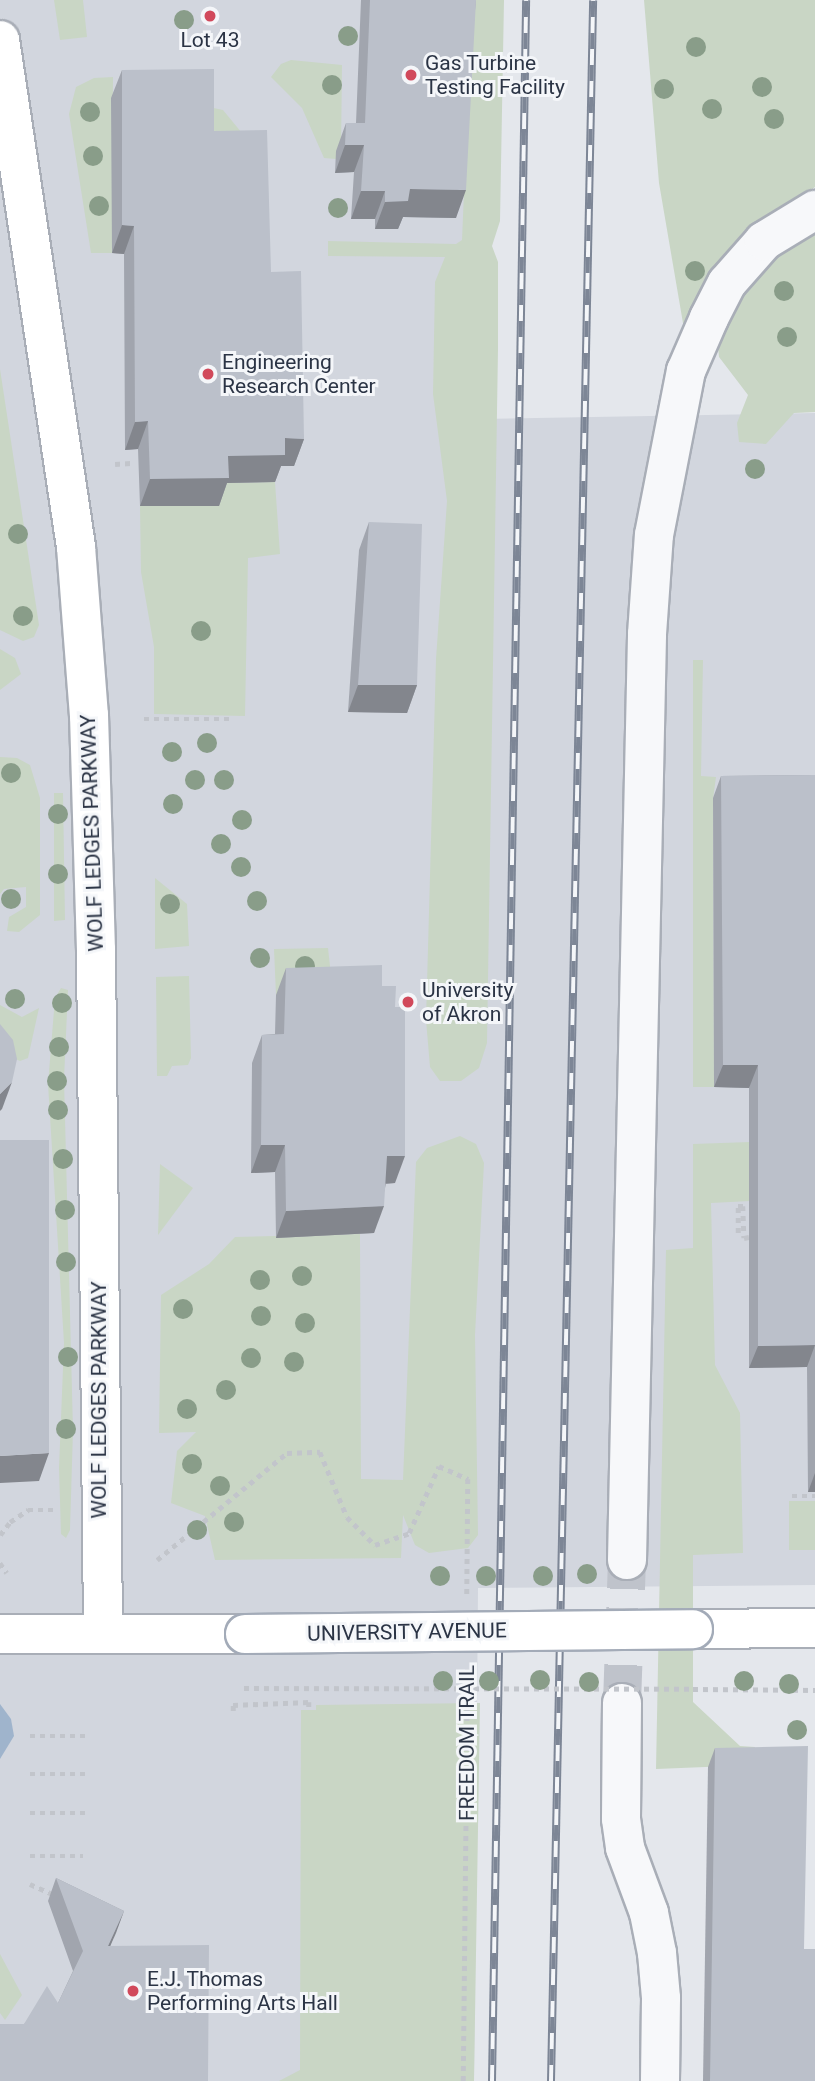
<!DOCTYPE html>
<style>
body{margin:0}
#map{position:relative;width:815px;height:2081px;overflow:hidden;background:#e4e7ec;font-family:Roboto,sans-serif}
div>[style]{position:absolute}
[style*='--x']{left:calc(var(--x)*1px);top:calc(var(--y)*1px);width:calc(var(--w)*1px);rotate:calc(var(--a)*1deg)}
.built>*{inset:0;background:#d2d6de}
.green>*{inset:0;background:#c9d6c5}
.water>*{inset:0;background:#9fb4cc}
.minor-tunnel>*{height:38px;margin-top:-19px;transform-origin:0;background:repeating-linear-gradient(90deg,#bfc3cb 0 38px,transparent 0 57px)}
.path>*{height:4.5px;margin-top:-2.25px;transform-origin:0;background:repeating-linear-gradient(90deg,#c2c5cb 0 5px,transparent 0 10px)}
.roads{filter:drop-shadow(2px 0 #a9aeb7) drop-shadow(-2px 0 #a9aeb7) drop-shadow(0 2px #a9aeb7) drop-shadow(0 -2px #a9aeb7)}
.minor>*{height:38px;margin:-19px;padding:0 19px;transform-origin:19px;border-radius:19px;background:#f7f8fa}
.major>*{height:38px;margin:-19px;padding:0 19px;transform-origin:19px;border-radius:19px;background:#fff}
.rail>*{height:8px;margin-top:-4px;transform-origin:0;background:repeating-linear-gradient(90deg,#f4f6f9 0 16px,#7d8696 0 32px);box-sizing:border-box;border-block:2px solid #7d8696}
.path-bridge>*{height:4.5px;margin-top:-2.25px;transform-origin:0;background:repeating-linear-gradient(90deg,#c2c5cb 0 5px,transparent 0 10px)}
.bridges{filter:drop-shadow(2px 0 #a3abb8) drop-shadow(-2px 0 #a3abb8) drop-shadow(0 2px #a3abb8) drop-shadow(0 -2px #a3abb8)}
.major-bridge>*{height:38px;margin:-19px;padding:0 19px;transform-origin:19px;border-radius:19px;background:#fff}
.trees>*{width:20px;height:20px;margin:-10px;border-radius:50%;background:#899d89}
.wall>*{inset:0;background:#a1a5ae}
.shaded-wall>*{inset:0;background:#83868d}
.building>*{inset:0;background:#bbc0ca}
.dots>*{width:19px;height:19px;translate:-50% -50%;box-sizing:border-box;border:4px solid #f4f6f9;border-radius:50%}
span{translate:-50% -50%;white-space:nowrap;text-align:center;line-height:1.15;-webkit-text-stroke:6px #f4f6f9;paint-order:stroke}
.poi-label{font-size:21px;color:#2b3445}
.left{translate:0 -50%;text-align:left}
.street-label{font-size:21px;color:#2b3445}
</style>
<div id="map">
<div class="built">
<i style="clip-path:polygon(0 0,493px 0,478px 419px,815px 413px,815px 1585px,478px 1588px,474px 2081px,0 2081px)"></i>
</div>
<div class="green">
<i style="clip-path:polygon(54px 0,83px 0,87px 37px,60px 40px)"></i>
<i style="clip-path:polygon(472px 0,504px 0,500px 221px,492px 246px,498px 262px,498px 349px,487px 1043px,479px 1068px,461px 1081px,440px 1081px,430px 1067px,426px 1020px,436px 659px,447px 501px,433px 394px,435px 282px,445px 257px,328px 256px,328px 241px,456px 244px,462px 240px)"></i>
<i style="clip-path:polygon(644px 0,815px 0,815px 187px,758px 226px,684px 329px,659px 183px)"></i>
<i style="clip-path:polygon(291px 60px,342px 65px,341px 151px,336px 159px,324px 158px,302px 108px,271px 77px,281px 64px)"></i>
<i style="clip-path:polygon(113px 77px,112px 253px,91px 253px,69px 114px,76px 87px,94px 78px)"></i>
<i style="clip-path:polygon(204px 106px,223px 110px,251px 144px,204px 158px)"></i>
<i style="clip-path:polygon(815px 225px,815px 412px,794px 413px,766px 444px,739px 442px,737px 423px,748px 395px,719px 357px,716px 326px,743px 281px)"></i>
<i style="clip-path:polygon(0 369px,39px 625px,34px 637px,23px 641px,0 630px)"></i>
<i style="clip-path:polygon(275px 482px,280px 554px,248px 558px,245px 716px,154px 714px,154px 647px,141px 572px,140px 506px,218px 506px,218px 483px)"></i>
<i style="clip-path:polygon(0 649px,15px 658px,21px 674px,0 690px)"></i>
<i style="clip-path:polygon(693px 660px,703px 660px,701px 776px,716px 777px,713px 799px,714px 1087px,693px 1087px)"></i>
<i style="clip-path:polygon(0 757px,17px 758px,30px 765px,40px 798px,40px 915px,19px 932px,7px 931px,9px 917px,26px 907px,26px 887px,4px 889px,0 894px)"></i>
<i style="clip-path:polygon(54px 793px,63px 793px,65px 920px,54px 921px)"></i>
<i style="clip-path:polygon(155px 878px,187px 904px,189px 946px,155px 949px)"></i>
<i style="clip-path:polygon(328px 948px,333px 993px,276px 995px,274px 949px)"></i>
<i style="clip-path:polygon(189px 976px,191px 1058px,188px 1065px,172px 1066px,167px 1076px,157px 1076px,156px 977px)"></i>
<i style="clip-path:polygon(61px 988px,68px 990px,64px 1079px,73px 1430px,70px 1530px,66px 1538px,61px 1534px,59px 1468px,64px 1343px,48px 1084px,55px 998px)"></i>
<i style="clip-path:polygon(0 1005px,22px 1017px,39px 1008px,28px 1058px,20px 1061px,0 1052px)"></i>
<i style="clip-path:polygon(460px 1136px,476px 1144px,484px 1163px,475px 1335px,478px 1535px,468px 1548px,429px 1553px,415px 1545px,403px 1515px,401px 1558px,215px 1560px,205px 1516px,171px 1503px,177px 1451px,196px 1432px,159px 1433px,161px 1295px,209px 1264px,235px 1237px,360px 1234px,361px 1479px,403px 1480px,416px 1162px,427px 1148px)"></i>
<i style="clip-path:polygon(750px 1142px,750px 1201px,711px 1203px,715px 1365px,740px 1413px,743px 1553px,693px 1555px,693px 1702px,740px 1746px,755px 1747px,755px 1765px,656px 1769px,666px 1250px,693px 1248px,693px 1144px)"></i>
<i style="clip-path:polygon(160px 1164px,193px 1188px,158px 1235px)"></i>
<i style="clip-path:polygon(789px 1501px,815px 1501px,815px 1550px,789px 1550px)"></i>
<i style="clip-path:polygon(480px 1703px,474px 2081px,279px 2081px,300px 2070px,301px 1710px,316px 1710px,316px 1705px)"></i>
<i style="clip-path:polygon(0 1954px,22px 1995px,5px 2020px,0 2013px)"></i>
</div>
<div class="water">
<i style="clip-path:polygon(0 1704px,11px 1719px,14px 1736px,0 1759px)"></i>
</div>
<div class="minor-tunnel">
<i style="--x:622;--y:1703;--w:143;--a:-88"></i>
</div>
<div class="path">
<i style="--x:115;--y:464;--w:16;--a:-4"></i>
<i style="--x:144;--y:719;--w:88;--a:0"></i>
<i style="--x:738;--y:1233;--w:27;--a:-90"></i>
<i style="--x:738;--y:1206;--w:5;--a:0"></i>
<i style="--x:743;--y:1206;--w:32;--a:88"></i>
<i style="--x:744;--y:1238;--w:5;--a:-11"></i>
<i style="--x:792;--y:1496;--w:23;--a:0"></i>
<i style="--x:0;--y:1535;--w:16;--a:-52"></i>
<i style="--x:10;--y:1522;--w:22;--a:-34"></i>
<i style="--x:28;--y:1510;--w:25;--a:0"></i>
<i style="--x:157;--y:1560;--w:168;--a:-39.5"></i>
<i style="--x:287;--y:1453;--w:33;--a:-2"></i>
<i style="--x:320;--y:1452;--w:70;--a:67.4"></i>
<i style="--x:347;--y:1517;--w:40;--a:45"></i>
<i style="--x:375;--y:1545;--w:36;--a:-19"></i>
<i style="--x:409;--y:1533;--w:73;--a:-65.9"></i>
<i style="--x:439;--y:1466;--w:32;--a:24"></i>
<i style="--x:468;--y:1479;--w:115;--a:90.5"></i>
<i style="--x:0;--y:1563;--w:12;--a:55"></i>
<i style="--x:693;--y:1689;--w:122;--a:0.5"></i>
<i style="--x:233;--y:1711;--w:6;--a:-90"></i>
<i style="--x:233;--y:1705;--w:76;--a:-2.3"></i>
<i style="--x:309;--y:1702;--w:8;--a:90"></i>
<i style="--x:30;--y:1736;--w:56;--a:0"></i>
<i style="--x:30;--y:1774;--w:56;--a:0"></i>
<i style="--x:30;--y:1813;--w:55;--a:0"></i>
<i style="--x:30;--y:1856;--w:53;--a:0"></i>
<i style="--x:30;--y:1884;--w:27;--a:24"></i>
<i style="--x:463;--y:2081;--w:412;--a:-89.4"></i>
</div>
<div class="roads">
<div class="minor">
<i style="--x:627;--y:1560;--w:926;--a:-88.76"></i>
<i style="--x:647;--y:634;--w:99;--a:-86"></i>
<i style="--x:654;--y:535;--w:167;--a:-79"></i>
<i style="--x:686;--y:371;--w:58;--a:-66.5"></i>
<i style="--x:709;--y:318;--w:39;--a:-63"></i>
<i style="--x:727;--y:283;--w:56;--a:-48.6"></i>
<i style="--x:764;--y:241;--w:60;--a:-31.3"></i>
<i style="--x:622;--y:1703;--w:116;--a:90.5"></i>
<i style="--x:621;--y:1819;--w:29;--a:82"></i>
<i style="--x:625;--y:1848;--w:69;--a:69.7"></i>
<i style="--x:649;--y:1913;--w:41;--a:78.7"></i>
<i style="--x:657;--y:1953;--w:45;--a:84.9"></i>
<i style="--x:661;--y:1998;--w:83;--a:90.7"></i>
</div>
<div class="major">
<i style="--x:0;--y:40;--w:513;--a:81.47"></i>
<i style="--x:76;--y:547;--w:169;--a:85.6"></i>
<i style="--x:89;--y:715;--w:235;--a:88.3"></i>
<i style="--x:96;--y:950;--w:682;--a:89.41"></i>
<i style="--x:693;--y:1629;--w:122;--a:-0.5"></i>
<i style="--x:0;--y:1634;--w:245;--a:0"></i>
</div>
</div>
<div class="rail">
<i style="--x:492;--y:2081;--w:2081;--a:-89.06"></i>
<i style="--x:551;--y:2081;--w:2081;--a:-88.84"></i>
</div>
<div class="path-bridge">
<i style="--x:244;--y:1688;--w:449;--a:0.1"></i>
</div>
<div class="bridges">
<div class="major-bridge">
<i style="--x:245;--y:1634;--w:448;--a:-0.6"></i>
</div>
</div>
<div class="trees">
<i style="left:184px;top:20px"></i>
<i style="left:348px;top:36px"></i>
<i style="left:696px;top:47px"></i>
<i style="left:332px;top:85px"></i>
<i style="left:762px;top:87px"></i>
<i style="left:664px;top:89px"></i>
<i style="left:712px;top:109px"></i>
<i style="left:90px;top:112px"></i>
<i style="left:774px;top:119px"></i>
<i style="left:93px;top:156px"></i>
<i style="left:99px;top:206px"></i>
<i style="left:338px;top:208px"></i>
<i style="left:695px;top:271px"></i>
<i style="left:784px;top:291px"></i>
<i style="left:787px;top:337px"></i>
<i style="left:755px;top:469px"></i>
<i style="left:18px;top:534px"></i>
<i style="left:23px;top:616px"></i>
<i style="left:201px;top:631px"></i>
<i style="left:207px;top:743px"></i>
<i style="left:172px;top:752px"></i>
<i style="left:11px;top:773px"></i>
<i style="left:195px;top:780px"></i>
<i style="left:224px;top:780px"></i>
<i style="left:173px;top:804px"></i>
<i style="left:58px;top:814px"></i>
<i style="left:242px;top:820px"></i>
<i style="left:221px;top:844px"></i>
<i style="left:241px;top:867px"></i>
<i style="left:58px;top:874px"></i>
<i style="left:11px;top:899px"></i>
<i style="left:257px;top:901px"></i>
<i style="left:170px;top:904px"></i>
<i style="left:260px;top:958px"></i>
<i style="left:305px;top:966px"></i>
<i style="left:15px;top:999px"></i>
<i style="left:62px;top:1003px"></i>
<i style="left:59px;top:1047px"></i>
<i style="left:57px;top:1081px"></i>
<i style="left:58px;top:1110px"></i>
<i style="left:63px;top:1159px"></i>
<i style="left:65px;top:1210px"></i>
<i style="left:66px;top:1262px"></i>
<i style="left:302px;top:1276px"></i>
<i style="left:260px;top:1280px"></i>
<i style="left:183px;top:1309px"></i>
<i style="left:261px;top:1316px"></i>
<i style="left:305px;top:1323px"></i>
<i style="left:68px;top:1357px"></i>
<i style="left:251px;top:1358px"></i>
<i style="left:294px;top:1362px"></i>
<i style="left:226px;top:1390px"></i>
<i style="left:187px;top:1409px"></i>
<i style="left:66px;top:1429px"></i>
<i style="left:192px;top:1464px"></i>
<i style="left:220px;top:1486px"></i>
<i style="left:234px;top:1522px"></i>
<i style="left:197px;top:1530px"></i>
<i style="left:587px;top:1574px"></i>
<i style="left:440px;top:1576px"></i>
<i style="left:486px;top:1576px"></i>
<i style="left:543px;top:1576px"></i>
<i style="left:540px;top:1680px"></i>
<i style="left:443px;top:1681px"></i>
<i style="left:489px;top:1681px"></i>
<i style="left:744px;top:1681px"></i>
<i style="left:589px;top:1682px"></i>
<i style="left:789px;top:1684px"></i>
<i style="left:797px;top:1730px"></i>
</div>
<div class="wall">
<i style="clip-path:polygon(361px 0,476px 0,456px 218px,403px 217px,398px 229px,375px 229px,375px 219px,351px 219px,354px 172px,335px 173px,336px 151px,346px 123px,356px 123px)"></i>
<i style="clip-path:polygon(122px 70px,214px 131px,271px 272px,304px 439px,294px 466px,281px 466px,275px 482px,227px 483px,219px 506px,140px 506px,138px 449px,125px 450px,124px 254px,112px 253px,111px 98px)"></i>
<i style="clip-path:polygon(369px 522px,417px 685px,407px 713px,348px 712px,359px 550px)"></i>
<i style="clip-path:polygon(815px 775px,815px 1492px,808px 1492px,807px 1367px,749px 1368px,749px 1088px,714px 1087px,713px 798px,721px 776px)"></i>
<i style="clip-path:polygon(286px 968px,382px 986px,395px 1007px,395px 1183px,386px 1184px,374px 1233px,276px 1238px,275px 1172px,251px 1173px,252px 1063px,262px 1035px,275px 1034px,276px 995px)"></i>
<i style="clip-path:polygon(715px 1748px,804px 1949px,815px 2081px,703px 2081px,708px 1767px)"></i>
<i style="clip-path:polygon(56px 1878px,124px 1911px,110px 1946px,208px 2081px,24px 2024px,58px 2003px,73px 1971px,48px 1901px)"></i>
</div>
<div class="shaded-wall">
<i style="clip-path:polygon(345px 145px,364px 145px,354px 172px,335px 173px)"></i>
<i style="clip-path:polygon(410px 189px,466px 190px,456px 218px,403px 217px,398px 229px,375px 229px,385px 202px)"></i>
<i style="clip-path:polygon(361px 191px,385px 191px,375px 219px,351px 219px)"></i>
<i style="clip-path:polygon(122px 225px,134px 226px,124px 254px,112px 253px)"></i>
<i style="clip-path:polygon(148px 421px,138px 449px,125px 450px,135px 422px)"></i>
<i style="clip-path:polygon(285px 438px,304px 439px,294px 466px,281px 466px,275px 482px,227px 483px,219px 506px,140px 506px,150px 479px)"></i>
<i style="clip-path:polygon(358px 685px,417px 685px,407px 713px,348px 712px)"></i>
<i style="clip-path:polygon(723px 1065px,758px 1065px,749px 1088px,714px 1087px)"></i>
<i style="clip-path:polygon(12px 1082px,2px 1109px,0 1111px,0 1094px)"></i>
<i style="clip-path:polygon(261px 1145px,285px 1145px,275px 1172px,251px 1173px)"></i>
<i style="clip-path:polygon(387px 1156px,405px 1156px,395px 1183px,377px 1184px)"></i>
<i style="clip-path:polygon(384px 1206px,374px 1233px,276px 1238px,286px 1211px)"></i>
<i style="clip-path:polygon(815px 1345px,807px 1367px,749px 1368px,758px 1346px)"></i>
<i style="clip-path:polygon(49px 1453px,39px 1481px,0 1483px,0 1456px)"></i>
<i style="clip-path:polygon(815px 1473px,815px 1492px,808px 1492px)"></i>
<i style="clip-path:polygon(124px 1911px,116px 1933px,100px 1969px,108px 1946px)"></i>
</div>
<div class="building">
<i style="clip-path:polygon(370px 0,476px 0,466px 190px,410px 189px,408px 201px,385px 202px,385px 191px,361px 191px,364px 145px,345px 145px,346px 123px,365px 123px)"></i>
<i style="clip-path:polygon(214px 69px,214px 131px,267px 130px,271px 272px,301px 271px,304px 439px,285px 438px,285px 455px,228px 456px,229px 478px,150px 479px,148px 421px,135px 422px,134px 226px,122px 225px,122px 70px)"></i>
<i style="clip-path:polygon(369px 522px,422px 524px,417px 685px,358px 685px)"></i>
<i style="clip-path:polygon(815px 775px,815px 1352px,815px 1345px,758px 1346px,758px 1065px,723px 1065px,721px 776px)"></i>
<i style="clip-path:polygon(382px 965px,382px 986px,396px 986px,395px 1007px,405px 1007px,405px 1156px,387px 1156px,384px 1206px,286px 1211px,285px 1145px,261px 1145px,262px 1035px,284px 1034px,286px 968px)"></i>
<i style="clip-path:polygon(0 1024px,13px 1040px,17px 1059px,12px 1082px,0 1094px)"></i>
<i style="clip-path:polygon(0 1140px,49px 1140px,49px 1453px,0 1456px)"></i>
<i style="clip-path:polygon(808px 1746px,804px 1949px,815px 1949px,815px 2081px,710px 2081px,715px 1748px)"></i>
<i style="clip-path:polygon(56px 1878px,124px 1911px,108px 1946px,209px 1945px,208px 2081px,0 2081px,0 2024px,24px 2024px,47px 1986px,58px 2003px,83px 1951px)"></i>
</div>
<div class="dots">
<i style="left:210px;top:16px;background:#d1495b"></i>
<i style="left:411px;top:75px;background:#d1495b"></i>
<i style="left:208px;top:374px;background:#d1495b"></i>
<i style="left:408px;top:1002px;background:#d1495b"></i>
<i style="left:133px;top:1991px;background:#d1495b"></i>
</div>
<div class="poi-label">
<span style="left:210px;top:40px">Lot 43</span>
<span class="left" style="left:425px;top:75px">Gas Turbine<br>Testing Facility</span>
<span class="left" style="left:222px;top:374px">Engineering<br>Research Center</span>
<span class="left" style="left:422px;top:1002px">University<br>of Akron</span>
<span class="left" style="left:147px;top:1991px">E.J. Thomas<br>Performing Arts Hall</span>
</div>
<div class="street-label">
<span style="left:92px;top:833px;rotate:-92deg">WOLF LEDGES PARKWAY</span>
<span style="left:99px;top:1400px;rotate:-90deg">WOLF LEDGES PARKWAY</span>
<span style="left:407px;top:1632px;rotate:-1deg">UNIVERSITY AVENUE</span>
<span style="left:467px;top:1743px;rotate:-90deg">FREEDOM TRAIL</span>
</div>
</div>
